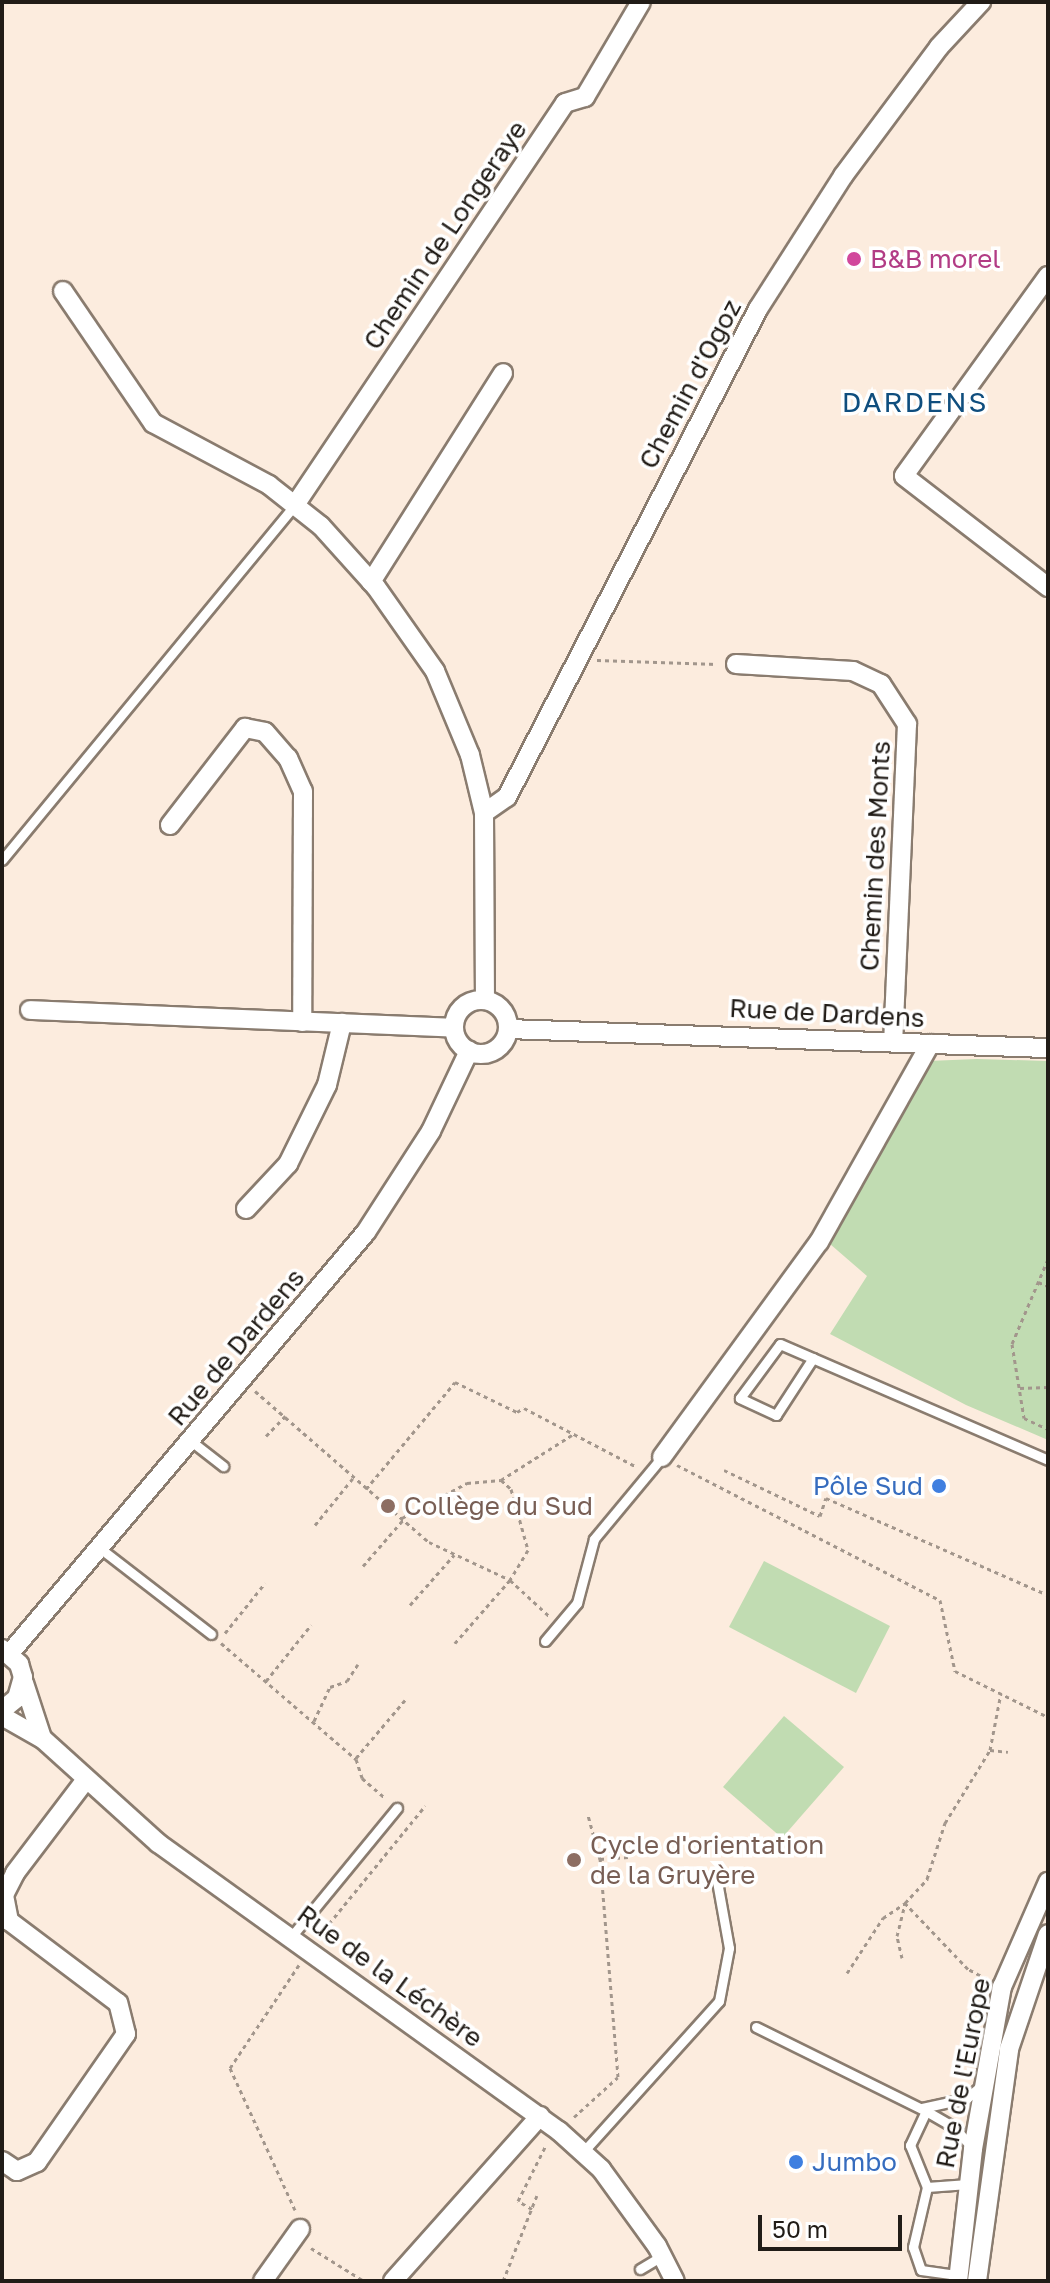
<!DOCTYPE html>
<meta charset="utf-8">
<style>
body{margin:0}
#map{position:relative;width:1050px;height:2283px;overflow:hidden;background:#fcecde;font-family:"Golos Text",sans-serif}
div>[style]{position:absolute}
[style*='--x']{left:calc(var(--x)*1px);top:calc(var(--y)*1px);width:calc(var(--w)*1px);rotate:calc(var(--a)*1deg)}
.green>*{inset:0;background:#c1dcb2}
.path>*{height:3px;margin-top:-1.5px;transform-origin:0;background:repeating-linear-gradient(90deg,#a2968c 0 4px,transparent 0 8px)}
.roads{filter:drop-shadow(2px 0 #8a7c6f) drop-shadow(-2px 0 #8a7c6f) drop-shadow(0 2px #8a7c6f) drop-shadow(0 -2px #8a7c6f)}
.lane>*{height:9px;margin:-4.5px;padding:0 4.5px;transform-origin:4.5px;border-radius:4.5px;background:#fff}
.street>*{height:18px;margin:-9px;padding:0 9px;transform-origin:9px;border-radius:9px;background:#fff}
.street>.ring{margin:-9px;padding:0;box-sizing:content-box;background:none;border:18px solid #fff;border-radius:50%}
.dots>*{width:22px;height:22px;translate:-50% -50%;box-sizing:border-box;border:4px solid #fff;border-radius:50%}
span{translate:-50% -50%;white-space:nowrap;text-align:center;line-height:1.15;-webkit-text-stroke:7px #fff;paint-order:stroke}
.street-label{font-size:26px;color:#211c17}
.hotel-label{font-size:26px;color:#b23c85}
.left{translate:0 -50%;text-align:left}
.shop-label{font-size:26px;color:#366cbe}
.right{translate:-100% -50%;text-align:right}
.education-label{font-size:26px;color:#785e54}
.neighbourhood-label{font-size:28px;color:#0f4e7e;letter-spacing:2px}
.frame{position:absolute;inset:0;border:4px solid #211c17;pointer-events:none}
.scale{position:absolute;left:758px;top:2215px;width:144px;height:36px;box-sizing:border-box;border:4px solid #211c17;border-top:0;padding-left:10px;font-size:24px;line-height:28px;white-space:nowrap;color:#211c17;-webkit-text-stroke:6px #fff;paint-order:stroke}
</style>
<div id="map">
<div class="green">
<i style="clip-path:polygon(977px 1059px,1048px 1061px,1048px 1440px,966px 1405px,830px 1334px,867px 1276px,830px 1244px,928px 1061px)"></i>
<i style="clip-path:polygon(764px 1561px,890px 1626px,856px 1693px,729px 1627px)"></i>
<i style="clip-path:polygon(784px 1716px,844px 1767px,782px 1838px,723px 1787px)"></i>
</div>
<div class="path">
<i style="--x:597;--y:660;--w:120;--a:1.9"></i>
<i style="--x:1048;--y:1259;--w:92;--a:113"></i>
<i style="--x:1012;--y:1344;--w:75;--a:80.8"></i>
<i style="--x:1024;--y:1418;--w:26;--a:25"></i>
<i style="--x:1038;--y:1282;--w:11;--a:22"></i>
<i style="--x:1020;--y:1388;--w:28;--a:-2"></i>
<i style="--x:255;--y:1391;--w:230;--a:41"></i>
<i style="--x:429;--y:1542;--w:89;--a:25.1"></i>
<i style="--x:510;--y:1580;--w:53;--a:42.7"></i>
<i style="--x:266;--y:1436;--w:28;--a:-46"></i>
<i style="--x:677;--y:1465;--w:296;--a:27.2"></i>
<i style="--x:940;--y:1600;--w:73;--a:78.1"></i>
<i style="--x:955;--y:1671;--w:104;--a:26.3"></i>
<i style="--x:724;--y:1470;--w:106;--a:25.6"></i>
<i style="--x:820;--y:1516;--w:19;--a:-72"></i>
<i style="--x:826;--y:1498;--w:242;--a:23.6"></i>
<i style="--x:501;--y:1480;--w:84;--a:-32.4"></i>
<i style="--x:366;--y:1489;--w:139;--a:-50.2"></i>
<i style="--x:455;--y:1382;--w:69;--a:25.8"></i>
<i style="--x:517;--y:1412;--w:8;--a:-30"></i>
<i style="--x:524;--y:1408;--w:125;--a:27.6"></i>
<i style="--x:402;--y:1518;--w:74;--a:-28.3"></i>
<i style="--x:467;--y:1483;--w:34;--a:-5"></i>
<i style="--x:501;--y:1480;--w:13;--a:42"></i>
<i style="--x:511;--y:1489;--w:63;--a:74.4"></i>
<i style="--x:528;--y:1550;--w:35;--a:121"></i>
<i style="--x:510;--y:1580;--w:84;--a:131.1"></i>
<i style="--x:315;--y:1525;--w:60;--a:-51"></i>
<i style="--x:363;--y:1566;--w:61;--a:-49"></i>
<i style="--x:410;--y:1605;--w:67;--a:-48.7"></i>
<i style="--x:225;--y:1633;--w:64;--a:-51.3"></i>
<i style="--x:221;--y:1643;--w:178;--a:40.7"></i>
<i style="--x:356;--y:1759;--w:20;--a:72"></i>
<i style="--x:362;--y:1778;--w:30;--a:41"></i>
<i style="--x:266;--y:1681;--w:72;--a:-51.2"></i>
<i style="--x:314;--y:1721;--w:38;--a:-65"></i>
<i style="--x:330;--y:1687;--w:18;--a:-19"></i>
<i style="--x:347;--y:1681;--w:20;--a:-57"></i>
<i style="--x:990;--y:1750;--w:18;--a:6"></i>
<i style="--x:356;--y:1758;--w:76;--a:-49.8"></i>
<i style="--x:600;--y:1859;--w:32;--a:-4"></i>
<i style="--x:319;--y:1936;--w:168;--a:-50.8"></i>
<i style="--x:902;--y:1958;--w:23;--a:-103"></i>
<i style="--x:897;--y:1936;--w:34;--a:-76"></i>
<i style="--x:847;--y:1973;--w:66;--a:-56.8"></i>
<i style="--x:883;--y:1918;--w:27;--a:-34"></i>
<i style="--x:987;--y:1979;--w:21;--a:-152"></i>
<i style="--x:968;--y:1969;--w:91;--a:-133.7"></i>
<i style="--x:905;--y:1903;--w:33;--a:-47"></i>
<i style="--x:927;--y:1879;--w:59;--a:-72.2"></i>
<i style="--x:945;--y:1823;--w:86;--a:-58.3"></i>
<i style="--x:990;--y:1750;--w:58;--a:-79.1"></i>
<i style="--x:574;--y:2117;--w:59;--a:-42.3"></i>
<i style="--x:618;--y:2077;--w:219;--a:-94.7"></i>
<i style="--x:600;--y:1859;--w:46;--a:-105.3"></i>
<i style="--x:532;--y:2209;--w:16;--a:-150"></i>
<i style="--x:518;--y:2201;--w:63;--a:-63.4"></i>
<i style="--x:295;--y:2210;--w:156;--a:-114.6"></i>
<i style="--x:230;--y:2068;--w:124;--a:-56.2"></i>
<i style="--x:311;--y:2248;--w:62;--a:31.9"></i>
<i style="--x:503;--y:2281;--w:92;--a:-68.4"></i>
</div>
<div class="roads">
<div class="lane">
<i style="--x:2;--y:860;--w:460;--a:-50.5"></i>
<i style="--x:813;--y:1358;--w:68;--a:123"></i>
<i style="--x:776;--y:1415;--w:40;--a:-155"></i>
<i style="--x:740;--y:1398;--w:67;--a:-53.5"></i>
<i style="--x:780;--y:1344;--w:292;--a:23.4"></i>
<i style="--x:191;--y:1441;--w:41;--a:38"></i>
<i style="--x:101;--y:1549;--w:139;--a:37.7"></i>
<i style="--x:545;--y:1641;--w:50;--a:-49.9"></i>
<i style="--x:577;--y:1603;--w:66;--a:-75.1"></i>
<i style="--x:594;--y:1539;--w:107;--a:-50.3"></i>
<i style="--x:291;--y:1937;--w:167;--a:-50.6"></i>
<i style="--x:756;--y:2027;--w:190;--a:26.3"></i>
<i style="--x:926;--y:2111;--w:32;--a:30"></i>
<i style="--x:954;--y:2127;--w:29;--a:49"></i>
<i style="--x:922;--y:2108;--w:46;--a:-12.5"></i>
<i style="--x:967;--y:2098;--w:18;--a:-41"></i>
<i style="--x:926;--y:2111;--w:38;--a:115"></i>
<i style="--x:910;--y:2145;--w:45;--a:68"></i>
<i style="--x:927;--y:2187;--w:41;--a:-4.2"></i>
<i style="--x:583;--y:2152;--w:203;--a:-48"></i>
<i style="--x:719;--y:2001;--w:54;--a:-79.3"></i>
<i style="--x:729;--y:1948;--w:68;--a:-100.2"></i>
<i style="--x:927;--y:2187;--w:62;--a:103.1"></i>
<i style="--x:913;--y:2247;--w:24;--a:71"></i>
<i style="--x:921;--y:2270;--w:37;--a:8"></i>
<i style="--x:640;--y:2269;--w:26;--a:-31"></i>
</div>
<div class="street">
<i style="--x:1048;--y:276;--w:246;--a:125.8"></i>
<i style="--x:904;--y:476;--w:182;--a:37.6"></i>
<i style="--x:63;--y:291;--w:160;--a:55.7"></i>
<i style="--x:153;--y:423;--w:132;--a:28.1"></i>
<i style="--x:269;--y:485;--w:66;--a:38.3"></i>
<i style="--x:321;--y:526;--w:82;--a:48"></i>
<i style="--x:376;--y:587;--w:103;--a:54.9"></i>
<i style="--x:435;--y:671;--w:91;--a:67.4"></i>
<i style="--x:470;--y:755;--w:60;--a:76.4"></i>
<i style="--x:484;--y:813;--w:187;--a:89.7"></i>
<i style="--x:295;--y:505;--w:484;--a:-56.1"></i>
<i style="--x:565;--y:103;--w:21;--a:-17"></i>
<i style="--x:585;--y:97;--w:110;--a:-59.5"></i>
<i style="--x:371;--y:582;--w:247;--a:-57.7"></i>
<i style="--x:736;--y:664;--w:117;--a:3.4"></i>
<i style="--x:853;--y:671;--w:31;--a:25"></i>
<i style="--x:881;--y:684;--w:48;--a:57"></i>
<i style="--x:907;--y:724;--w:318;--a:92.5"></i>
<i style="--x:484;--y:813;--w:28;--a:-35"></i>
<i style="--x:507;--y:797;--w:549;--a:-62.78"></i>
<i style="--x:758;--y:309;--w:158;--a:-57.4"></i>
<i style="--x:843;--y:176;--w:161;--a:-53.3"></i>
<i style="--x:939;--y:47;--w:62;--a:-47"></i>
<i style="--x:170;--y:825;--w:123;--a:-52.3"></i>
<i style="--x:245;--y:728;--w:20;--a:11"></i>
<i style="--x:265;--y:732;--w:35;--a:49"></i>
<i style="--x:288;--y:758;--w:36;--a:66"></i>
<i style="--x:303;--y:791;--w:231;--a:90.2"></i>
<i class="ring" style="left:454px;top:1000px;width:36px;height:36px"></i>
<i style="--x:30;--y:1010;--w:424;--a:2.4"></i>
<i style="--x:508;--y:1029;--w:540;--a:2.02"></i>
<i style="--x:246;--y:1209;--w:62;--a:-47"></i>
<i style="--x:288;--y:1164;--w:88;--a:-63.7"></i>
<i style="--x:327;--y:1085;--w:64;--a:-76.4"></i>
<i style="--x:662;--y:1457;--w:266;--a:-53.9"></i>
<i style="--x:819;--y:1242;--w:227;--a:-60.7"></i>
<i style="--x:2;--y:1649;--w:23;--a:41"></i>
<i style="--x:19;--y:1664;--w:14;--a:73"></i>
<i style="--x:23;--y:1677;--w:22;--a:106"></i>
<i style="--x:17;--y:1698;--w:19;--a:141"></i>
<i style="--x:10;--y:1653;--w:551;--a:-49.78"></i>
<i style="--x:366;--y:1232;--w:120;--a:-57.2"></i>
<i style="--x:431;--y:1131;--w:89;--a:-64.6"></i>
<i style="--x:24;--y:1683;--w:58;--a:71.9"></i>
<i style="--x:2;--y:1716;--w:48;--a:29.7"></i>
<i style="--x:44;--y:1740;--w:154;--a:42.1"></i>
<i style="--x:158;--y:1843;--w:494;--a:35.7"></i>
<i style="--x:559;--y:2131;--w:57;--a:42.1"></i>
<i style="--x:601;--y:2169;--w:95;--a:54"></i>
<i style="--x:657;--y:2246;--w:39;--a:63"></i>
<i style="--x:2;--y:2161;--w:18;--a:34"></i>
<i style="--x:17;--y:2171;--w:22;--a:-24"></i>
<i style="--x:37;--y:2162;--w:156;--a:-55.2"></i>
<i style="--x:126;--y:2034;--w:32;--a:-104"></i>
<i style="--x:118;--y:2003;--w:136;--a:-143"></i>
<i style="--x:9;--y:1921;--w:26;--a:-101"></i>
<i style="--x:4;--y:1895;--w:25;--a:-63"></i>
<i style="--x:15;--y:1873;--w:114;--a:-52.8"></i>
<i style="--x:263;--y:2281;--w:64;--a:-54.6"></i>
<i style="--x:393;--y:2281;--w:221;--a:-48.3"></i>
<i style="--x:958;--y:2281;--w:133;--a:-83.5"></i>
<i style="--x:973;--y:2149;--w:165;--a:-79.9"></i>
<i style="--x:1002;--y:1987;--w:115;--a:-66.3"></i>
<i style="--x:977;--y:2281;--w:234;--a:-82.1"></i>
<i style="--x:1009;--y:2049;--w:121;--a:-71.3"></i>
</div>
</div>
<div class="dots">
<i style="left:854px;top:259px;background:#d1479c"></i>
<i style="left:939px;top:1486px;background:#3f7fe0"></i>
<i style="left:388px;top:1506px;background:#8d6e63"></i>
<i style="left:574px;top:1860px;background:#8d6e63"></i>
<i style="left:796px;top:2162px;background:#3f7fe0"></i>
</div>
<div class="street-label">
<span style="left:445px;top:235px;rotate:-56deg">Chemin de Longeraye</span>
<span style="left:690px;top:384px;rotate:-62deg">Chemin d'Ogoz</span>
<span style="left:875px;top:856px;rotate:-87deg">Chemin des Monts</span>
<span style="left:827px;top:1013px;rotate:3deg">Rue de Dardens</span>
<span style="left:236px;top:1347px;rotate:-50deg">Rue de Dardens</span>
<span style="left:390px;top:1976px;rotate:36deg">Rue de la Léchère</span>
<span style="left:963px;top:2073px;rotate:-79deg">Rue de l'Europe</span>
</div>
<div class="hotel-label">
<span class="left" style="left:870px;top:259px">B&amp;B morel</span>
</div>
<div class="shop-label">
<span class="right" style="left:923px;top:1486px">Pôle Sud</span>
<span class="left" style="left:812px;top:2162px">Jumbo</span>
</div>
<div class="education-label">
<span class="left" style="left:404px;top:1506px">Collège du Sud</span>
<span class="left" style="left:590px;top:1860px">Cycle d'orientation<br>de la Gruyère</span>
</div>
<div class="neighbourhood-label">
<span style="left:915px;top:402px">DARDENS</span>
</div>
<div class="frame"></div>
<div class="scale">50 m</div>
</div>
